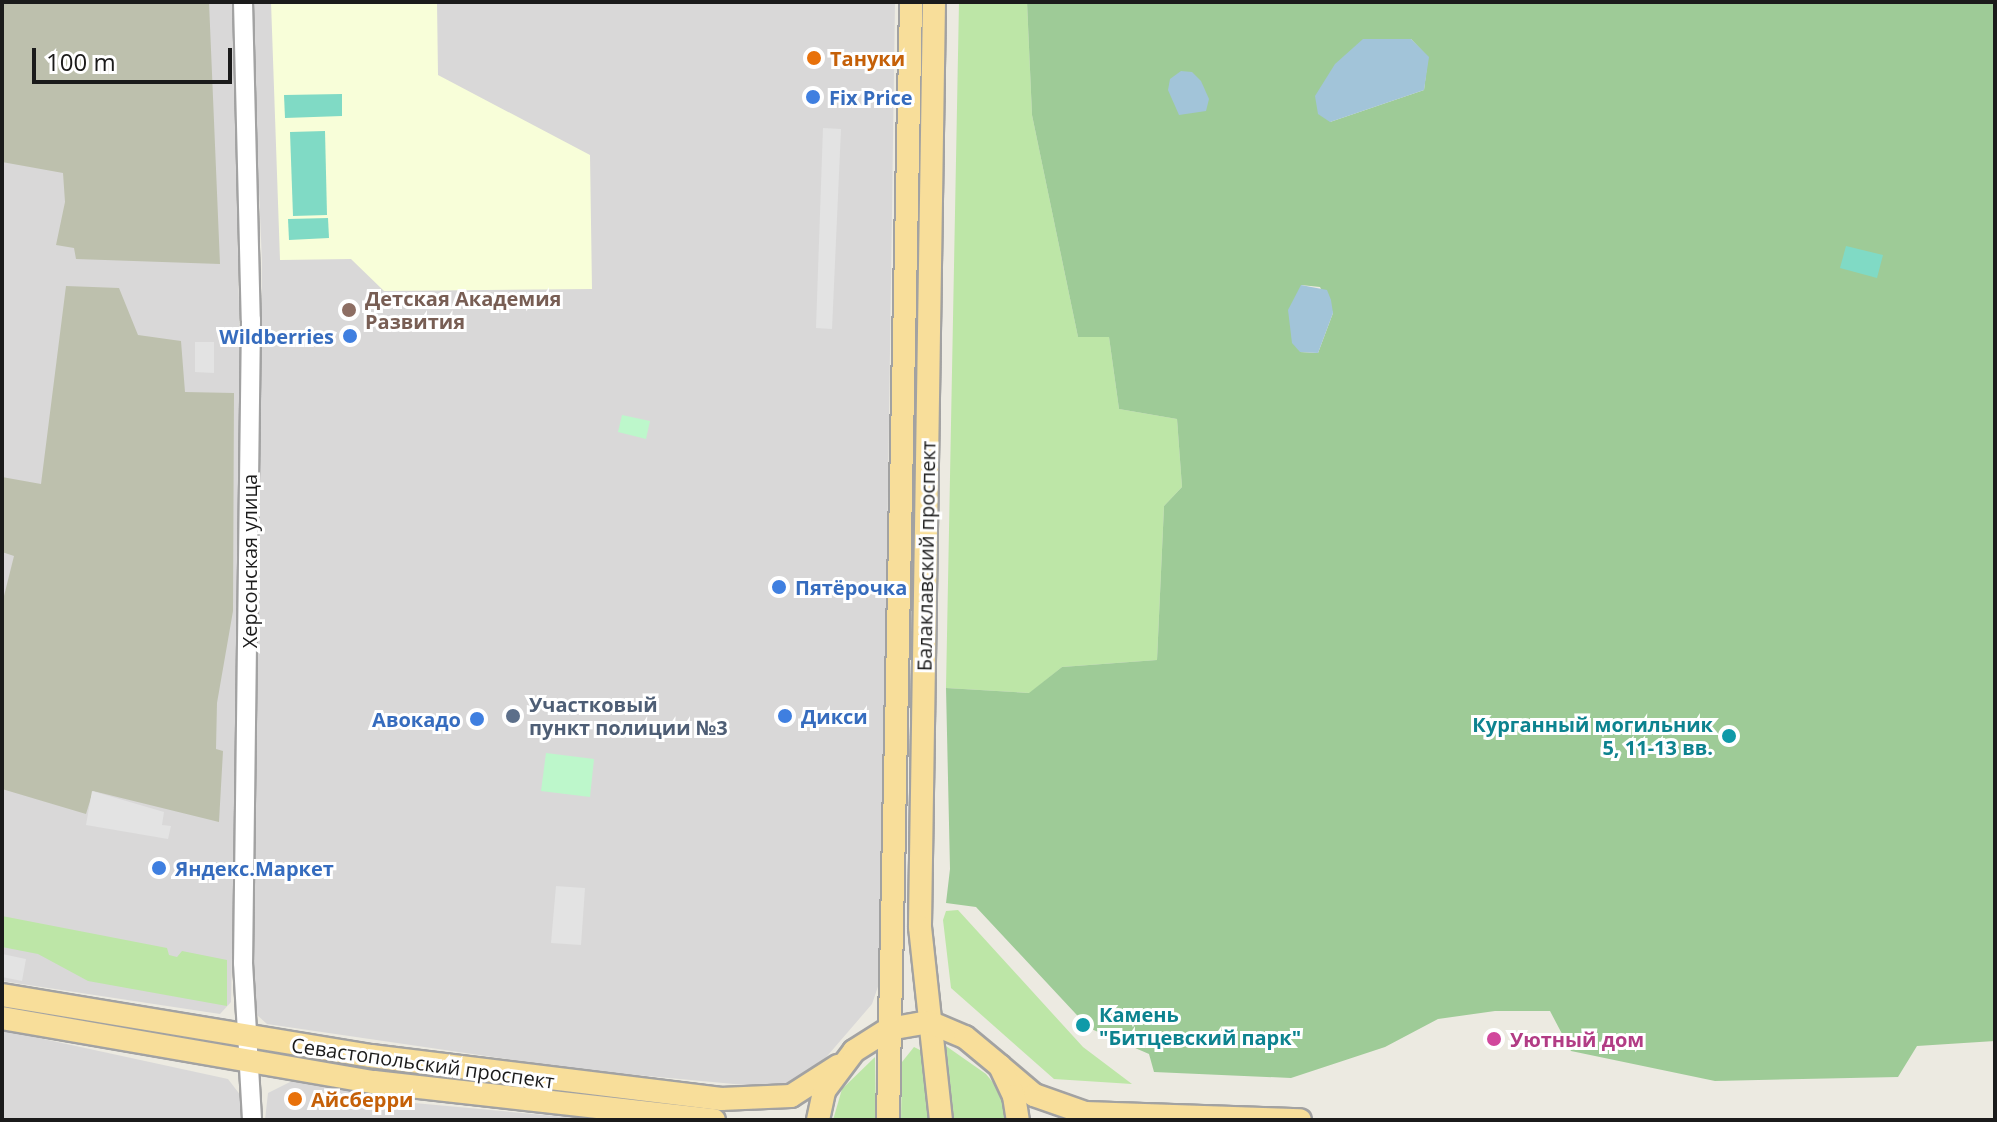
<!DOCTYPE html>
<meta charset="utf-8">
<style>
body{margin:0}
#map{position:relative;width:1997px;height:1122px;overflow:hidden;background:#eceae1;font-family:"Open Sans",sans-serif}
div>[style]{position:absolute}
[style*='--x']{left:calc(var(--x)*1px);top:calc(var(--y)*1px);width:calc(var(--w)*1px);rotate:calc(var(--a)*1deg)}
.residential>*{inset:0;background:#d9d8d8}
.education>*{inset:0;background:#f8fed9}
.construction>*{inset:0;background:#bdc0ad}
.grass>*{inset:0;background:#bde6a7}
.forest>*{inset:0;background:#9ecb97}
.park>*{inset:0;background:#bdf7cb}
.pitch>*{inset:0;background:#80dac5}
.parking>*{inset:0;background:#e3e3e3}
.water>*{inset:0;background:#a2c4d9}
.roads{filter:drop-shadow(2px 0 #a2a2a2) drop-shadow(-2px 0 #a2a2a2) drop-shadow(0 2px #a2a2a2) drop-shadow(0 -2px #a2a2a2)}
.minor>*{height:18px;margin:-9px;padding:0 9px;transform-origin:9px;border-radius:9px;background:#fff}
.major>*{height:22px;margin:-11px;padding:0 11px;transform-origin:11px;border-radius:11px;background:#f8de9a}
.dots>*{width:22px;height:22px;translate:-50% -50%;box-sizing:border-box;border:4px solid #fff;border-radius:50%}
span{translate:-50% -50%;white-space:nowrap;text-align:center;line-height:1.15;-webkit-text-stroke:6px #fff;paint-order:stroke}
.food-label{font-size:20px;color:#c56008;font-weight:700}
.left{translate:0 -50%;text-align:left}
.shop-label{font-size:20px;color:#366cbe;font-weight:700}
.right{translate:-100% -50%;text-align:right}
.education-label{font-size:20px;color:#785e54;font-weight:700}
.street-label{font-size:20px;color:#1b1b1b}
.service-label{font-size:20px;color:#4e5e75;font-weight:700}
.culture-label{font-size:20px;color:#0d838f;font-weight:700}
.hotel-label{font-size:20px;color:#b23c85;font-weight:700}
.frame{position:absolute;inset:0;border:4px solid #1b1b1b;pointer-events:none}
.scale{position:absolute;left:32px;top:48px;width:200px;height:36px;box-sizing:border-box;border:4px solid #1b1b1b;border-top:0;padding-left:10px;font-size:24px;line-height:28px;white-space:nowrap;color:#1b1b1b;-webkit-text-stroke:6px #fff;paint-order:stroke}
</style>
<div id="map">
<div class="residential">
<i style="clip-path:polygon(2px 2px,233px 2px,242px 461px,231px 1002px,220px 1014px,2px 981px)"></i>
<i style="clip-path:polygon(251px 2px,895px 2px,881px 978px,872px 1004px,810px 1076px,784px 1087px,767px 1087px,582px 1070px,267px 1024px,257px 1015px,252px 1000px,262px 262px)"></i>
<i style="clip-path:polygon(2px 1030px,228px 1079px,241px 1096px,244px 1120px,2px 1120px)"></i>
<i style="clip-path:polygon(292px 1081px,414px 1103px,598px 1120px,265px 1120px,268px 1093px)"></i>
</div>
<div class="education">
<i style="clip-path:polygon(271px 2px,437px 2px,438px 75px,590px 155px,592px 289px,384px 291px,351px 259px,280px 260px)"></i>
</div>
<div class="construction">
<i style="clip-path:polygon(2px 2px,209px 2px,220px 264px,76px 259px,74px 248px,56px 245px,65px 202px,63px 173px,2px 162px)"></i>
<i style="clip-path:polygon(66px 286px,119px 288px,138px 335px,181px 341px,185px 392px,234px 393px,233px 611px,217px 703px,216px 749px,223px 751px,219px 822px,93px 791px,86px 814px,2px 789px,2px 604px,14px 556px,2px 552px,2px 477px,41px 484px)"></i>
</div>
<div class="grass">
<i style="clip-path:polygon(959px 2px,1027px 2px,1032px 115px,1078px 337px,1109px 337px,1119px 409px,1177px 419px,1182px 487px,1164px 506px,1157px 660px,1062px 667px,1030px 693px,946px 688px)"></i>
<i style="clip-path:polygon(958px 910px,1083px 1047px,1132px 1084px,1054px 1079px,951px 988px,943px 920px,946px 911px)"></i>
<i style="clip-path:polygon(2px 916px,167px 948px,169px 955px,177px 957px,182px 951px,227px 960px,227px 1006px,88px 981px,38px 954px,2px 947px)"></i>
<i style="clip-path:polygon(946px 1046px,986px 1074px,999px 1090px,1007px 1120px,954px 1120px)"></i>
<i style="clip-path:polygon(914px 1047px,920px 1050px,926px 1070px,930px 1120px,901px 1120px,902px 1062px)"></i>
<i style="clip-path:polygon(875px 1057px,876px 1120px,833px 1120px,842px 1089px)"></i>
</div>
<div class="forest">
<i style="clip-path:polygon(evenodd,1027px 2px,1995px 2px,1995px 1041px,1917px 1046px,1898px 1077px,1715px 1081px,1571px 1051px,1550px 1011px,1495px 1011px,1438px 1019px,1385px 1047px,1291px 1078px,1154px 1072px,1149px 1054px,1089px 1028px,976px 907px,946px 903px,950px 869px,946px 688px,1029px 693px,1062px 667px,1157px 660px,1164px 506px,1182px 487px,1177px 419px,1119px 409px,1109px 337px,1078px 337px,1032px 115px,1027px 2px,1411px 39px,1428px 57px,1424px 90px,1330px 122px,1411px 39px,1027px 2px,1301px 285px,1320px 287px,1333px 313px,1318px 353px,1300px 352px,1301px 285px)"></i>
</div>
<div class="park">
<i style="clip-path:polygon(622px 415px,650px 421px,646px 439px,618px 432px)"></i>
<i style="clip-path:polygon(546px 753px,594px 759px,590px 797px,541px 791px)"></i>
</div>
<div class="pitch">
<i style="clip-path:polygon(342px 94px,342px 116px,285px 118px,284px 95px)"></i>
<i style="clip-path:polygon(325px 131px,327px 215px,293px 216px,290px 132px)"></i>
<i style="clip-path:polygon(328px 218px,329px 238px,289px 240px,288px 219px)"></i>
<i style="clip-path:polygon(1846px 246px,1883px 255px,1877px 278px,1840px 268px)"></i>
</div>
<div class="parking">
<i style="clip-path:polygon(823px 128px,841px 129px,832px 329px,816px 328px)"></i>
<i style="clip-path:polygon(195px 342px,214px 342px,214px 373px,195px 372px)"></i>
<i style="clip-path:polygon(92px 791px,164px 812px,162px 825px,171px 826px,168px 839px,86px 825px)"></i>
<i style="clip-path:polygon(556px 886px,585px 888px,581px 945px,551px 943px)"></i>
<i style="clip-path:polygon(2px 954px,26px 959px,22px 981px,2px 977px)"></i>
</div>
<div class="water">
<i style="clip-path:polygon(1363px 39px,1411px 39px,1429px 57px,1424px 90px,1330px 122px,1318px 114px,1315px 96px,1335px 64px)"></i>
<i style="clip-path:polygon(1181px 71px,1192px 72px,1201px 81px,1209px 99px,1206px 111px,1179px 115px,1168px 90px,1170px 79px)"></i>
<i style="clip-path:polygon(1301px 285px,1327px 290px,1331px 300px,1333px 313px,1318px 353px,1300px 352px,1292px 343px,1288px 310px)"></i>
</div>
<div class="roads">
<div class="minor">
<i style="--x:243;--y:2;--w:318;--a:88.6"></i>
<i style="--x:251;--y:320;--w:643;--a:90.71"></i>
<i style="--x:243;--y:963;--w:157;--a:86.7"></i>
</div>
<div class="major">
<i style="--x:934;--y:2;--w:925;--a:90.87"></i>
<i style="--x:920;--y:927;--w:194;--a:83.8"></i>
<i style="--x:2;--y:995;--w:374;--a:9.4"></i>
<i style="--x:371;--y:1056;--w:353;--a:7"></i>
<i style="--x:721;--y:1099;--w:70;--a:-2.5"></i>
<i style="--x:791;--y:1096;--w:56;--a:-32.6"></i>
<i style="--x:2;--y:1018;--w:377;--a:9.8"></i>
<i style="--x:374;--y:1082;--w:342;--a:6.4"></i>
<i style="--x:1000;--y:1066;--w:45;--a:40.5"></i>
<i style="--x:1034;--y:1095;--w:54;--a:19.4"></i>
<i style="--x:1085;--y:1113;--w:215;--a:1.9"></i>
<i style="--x:818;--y:1120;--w:30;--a:-78"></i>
<i style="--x:824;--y:1091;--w:50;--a:-53.1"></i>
<i style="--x:854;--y:1051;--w:41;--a:-32.2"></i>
<i style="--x:889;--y:1029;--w:41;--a:-9.9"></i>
<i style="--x:929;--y:1022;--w:39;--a:23"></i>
<i style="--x:965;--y:1037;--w:45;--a:39.6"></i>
<i style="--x:1000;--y:1066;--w:33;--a:65"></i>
<i style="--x:1014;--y:1096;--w:24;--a:81"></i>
<i style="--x:888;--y:1120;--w:1118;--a:-88.82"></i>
</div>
</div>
<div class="dots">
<i style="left:814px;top:58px;background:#e8710a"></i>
<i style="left:813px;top:97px;background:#3f7fe0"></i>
<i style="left:349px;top:310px;background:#8d6e63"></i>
<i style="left:350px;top:336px;background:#3f7fe0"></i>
<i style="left:779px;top:587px;background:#3f7fe0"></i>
<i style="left:513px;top:716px;background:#5c6f8a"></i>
<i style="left:785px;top:716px;background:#3f7fe0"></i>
<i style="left:477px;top:719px;background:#3f7fe0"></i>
<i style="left:1729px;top:736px;background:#0f9aa8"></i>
<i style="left:159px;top:868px;background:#3f7fe0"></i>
<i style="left:1083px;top:1025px;background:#0f9aa8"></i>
<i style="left:1494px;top:1039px;background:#d1479c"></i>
<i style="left:295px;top:1099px;background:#e8710a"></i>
</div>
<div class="food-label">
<span class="left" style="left:830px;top:58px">Тануки</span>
<span class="left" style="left:311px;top:1099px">Айсберри</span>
</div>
<div class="shop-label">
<span class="left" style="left:829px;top:97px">Fix Price</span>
<span class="right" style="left:334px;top:336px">Wildberries</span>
<span class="left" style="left:795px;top:587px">Пятёрочка</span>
<span class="left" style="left:801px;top:716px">Дикси</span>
<span class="right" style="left:461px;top:719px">Авокадо</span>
<span class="left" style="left:175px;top:868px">Яндекс.Маркет</span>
</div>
<div class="education-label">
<span class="left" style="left:365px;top:310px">Детская Академия<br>Развития</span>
</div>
<div class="street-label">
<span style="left:926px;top:556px;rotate:-89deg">Балаклавский проспект</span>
<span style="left:249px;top:561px;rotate:-90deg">Херсонская улица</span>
<span style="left:423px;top:1063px;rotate:8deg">Севастопольский проспект</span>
</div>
<div class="service-label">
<span class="left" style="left:529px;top:716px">Участковый<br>пункт полиции №3</span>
</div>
<div class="culture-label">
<span class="right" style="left:1713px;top:736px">Курганный могильник<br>5, 11-13 вв.</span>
<span class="left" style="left:1099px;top:1026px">Камень<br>"Битцевский парк"</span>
</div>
<div class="hotel-label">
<span class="left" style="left:1510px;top:1039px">Уютный дом</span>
</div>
<div class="frame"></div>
<div class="scale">100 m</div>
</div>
